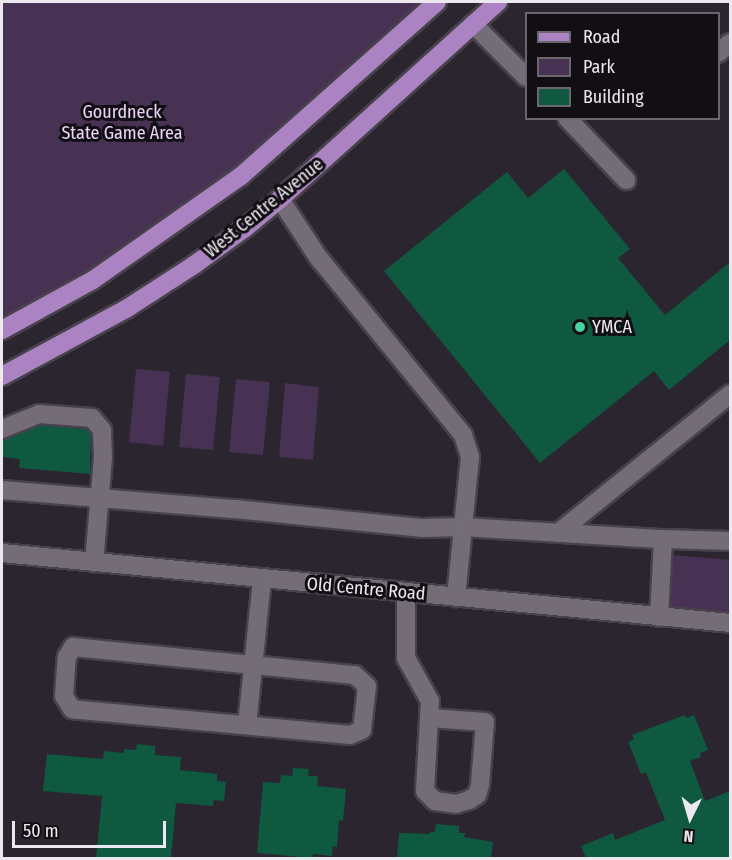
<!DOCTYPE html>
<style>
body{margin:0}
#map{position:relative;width:732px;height:860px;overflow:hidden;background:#2b252f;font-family:"Fira Sans Condensed",sans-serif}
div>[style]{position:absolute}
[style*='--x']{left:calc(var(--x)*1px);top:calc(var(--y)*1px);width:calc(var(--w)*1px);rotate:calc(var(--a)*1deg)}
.green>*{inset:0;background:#473254}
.building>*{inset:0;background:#0f5940}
.roads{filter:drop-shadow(2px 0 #47424b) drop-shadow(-2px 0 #47424b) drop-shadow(0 2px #47424b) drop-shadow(0 -2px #47424b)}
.minor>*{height:18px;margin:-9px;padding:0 9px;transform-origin:9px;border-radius:9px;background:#746d78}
.major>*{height:18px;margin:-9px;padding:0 9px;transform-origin:9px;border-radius:9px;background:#ab83c2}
.dots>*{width:16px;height:16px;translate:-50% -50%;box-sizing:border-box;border:3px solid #120f14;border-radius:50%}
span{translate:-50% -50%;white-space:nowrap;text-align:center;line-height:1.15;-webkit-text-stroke:6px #120f14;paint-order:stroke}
.park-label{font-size:18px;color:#ebd5f9}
.street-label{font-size:18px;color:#ece8ef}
.poi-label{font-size:18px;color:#ece8ef}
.left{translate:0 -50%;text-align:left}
.frame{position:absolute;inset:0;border:3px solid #ece8ef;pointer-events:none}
.legend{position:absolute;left:525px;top:12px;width:195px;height:108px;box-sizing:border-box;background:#120f14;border:2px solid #69666c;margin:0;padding:8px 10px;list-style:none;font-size:18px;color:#ece8ef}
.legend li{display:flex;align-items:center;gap:12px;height:30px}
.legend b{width:30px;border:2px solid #69666c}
.north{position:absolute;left:660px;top:788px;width:60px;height:60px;-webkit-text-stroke:4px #120f14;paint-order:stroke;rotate:185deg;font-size:16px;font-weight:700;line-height:24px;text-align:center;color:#ece8ef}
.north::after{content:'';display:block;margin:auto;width:21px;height:27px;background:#ece8ef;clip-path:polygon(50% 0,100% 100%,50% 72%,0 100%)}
.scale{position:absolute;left:12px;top:821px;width:154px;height:27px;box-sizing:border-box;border:3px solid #ece8ef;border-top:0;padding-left:8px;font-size:18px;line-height:21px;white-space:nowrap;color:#ece8ef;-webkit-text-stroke:4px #120f14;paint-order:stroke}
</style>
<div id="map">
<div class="green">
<i style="clip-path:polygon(2px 2px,440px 2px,191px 225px,2px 340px)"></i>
<i style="clip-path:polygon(136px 369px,170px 372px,163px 446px,129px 442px)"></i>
<i style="clip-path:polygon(186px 374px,220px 377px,213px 450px,179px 447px)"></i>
<i style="clip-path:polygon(236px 379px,270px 382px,263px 455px,229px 452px)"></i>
<i style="clip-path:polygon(285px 383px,319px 387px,313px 460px,279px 457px)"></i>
<i style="clip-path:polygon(670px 555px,730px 560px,730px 614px,670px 609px)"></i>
</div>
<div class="building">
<i style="clip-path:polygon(564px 169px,630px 249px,618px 258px,665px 315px,730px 262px,730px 340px,669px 390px,654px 371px,540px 463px,384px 271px,507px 172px,528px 198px)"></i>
<i style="clip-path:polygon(41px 425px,86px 429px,91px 435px,90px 474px,19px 468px,20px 459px,2px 457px,2px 440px)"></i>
<i style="clip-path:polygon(685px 715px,686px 718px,694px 715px,708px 750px,700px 753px,701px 757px,690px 761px,705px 801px,730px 791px,730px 858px,586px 858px,581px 846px,613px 833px,615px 840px,665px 820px,646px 772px,641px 774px,628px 742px,634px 739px,632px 735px)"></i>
<i style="clip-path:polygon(137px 744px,155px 746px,155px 755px,181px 757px,180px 770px,217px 774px,217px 781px,226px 782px,224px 801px,214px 800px,213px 806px,176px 803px,171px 858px,96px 858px,102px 796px,43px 791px,47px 754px,103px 759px,104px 751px,124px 753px,124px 749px,136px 750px)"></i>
<i style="clip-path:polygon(293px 768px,309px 769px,308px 776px,318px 776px,317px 786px,346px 789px,343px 821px,339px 820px,337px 847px,333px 846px,332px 856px,313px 854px,312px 858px,257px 853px,263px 782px,280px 783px,281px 775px,292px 776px)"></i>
<i style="clip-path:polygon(436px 824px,459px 826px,459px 833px,465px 833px,464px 837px,493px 842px,491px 858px,397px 858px,399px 833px,430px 834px,430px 832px,435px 832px)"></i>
</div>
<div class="roads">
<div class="minor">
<i style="--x:473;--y:24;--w:75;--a:45"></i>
<i style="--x:718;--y:53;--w:16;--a:-40"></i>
<i style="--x:567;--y:118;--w:86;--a:46.4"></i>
<i style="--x:280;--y:199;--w:69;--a:56.8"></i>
<i style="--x:318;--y:257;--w:230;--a:50.8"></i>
<i style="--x:463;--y:435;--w:23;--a:72"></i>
<i style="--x:470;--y:457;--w:141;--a:95.7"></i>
<i style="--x:2;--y:429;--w:40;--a:-22"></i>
<i style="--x:39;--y:414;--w:53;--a:4.3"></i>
<i style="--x:92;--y:418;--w:16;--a:50"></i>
<i style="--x:102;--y:430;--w:28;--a:88"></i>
<i style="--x:103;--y:458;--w:105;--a:94.9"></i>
<i style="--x:2;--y:490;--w:234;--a:4.7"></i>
<i style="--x:235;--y:509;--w:189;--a:5.8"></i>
<i style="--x:423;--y:528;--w:41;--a:-1.4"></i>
<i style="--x:464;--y:527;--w:199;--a:3.5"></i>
<i style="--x:663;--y:539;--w:78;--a:92.9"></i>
<i style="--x:558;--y:533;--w:221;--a:-38.9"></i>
<i style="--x:663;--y:539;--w:67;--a:1.7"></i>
<i style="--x:2;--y:553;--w:731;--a:5.49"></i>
<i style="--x:406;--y:592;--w:66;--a:90"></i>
<i style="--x:406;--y:658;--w:49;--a:60.8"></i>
<i style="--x:430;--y:701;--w:90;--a:93.2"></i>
<i style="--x:425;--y:791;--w:14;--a:45"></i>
<i style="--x:435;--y:801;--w:21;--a:8"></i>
<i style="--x:456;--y:804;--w:14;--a:-17"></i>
<i style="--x:469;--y:800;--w:9;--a:-32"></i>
<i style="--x:477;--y:795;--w:10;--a:-73"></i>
<i style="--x:480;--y:785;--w:63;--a:-85.5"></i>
<i style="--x:485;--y:722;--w:55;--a:-175.8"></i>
<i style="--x:73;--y:647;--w:283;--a:5.7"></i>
<i style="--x:355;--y:675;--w:16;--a:43"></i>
<i style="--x:367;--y:686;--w:44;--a:96.5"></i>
<i style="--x:362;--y:730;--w:13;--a:157"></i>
<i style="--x:350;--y:735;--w:279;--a:-174.7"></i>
<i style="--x:72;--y:709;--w:15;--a:-122"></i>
<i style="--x:64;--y:696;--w:39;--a:-86"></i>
<i style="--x:67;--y:657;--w:12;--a:-59"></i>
<i style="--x:247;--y:725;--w:147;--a:-84.1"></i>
</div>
<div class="major">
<i style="--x:2;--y:330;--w:104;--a:-28.8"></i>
<i style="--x:93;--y:280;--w:181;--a:-35.1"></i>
<i style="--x:241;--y:176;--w:262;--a:-41.6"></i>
<i style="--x:2;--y:376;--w:141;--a:-28.4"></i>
<i style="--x:126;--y:309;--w:81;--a:-32.9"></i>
<i style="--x:194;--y:265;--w:63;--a:-36"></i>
<i style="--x:245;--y:228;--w:45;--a:-39.6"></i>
<i style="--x:280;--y:199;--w:294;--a:-42.1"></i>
</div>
</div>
<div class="dots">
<i style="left:580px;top:327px;background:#45d49f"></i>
</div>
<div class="park-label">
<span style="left:122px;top:123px">Gourdneck<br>State Game Area</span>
</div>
<div class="street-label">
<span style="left:264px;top:208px;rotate:-39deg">West Centre Avenue</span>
<span style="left:366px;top:589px;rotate:5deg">Old Centre Road</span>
</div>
<div class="poi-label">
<span class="left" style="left:592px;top:327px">YMCA</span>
</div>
<div class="frame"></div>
<ul class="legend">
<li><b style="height:8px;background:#ab83c2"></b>Road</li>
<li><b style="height:16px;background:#473254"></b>Park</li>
<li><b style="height:16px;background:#0f5940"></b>Building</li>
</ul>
<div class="north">N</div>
<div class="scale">50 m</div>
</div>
